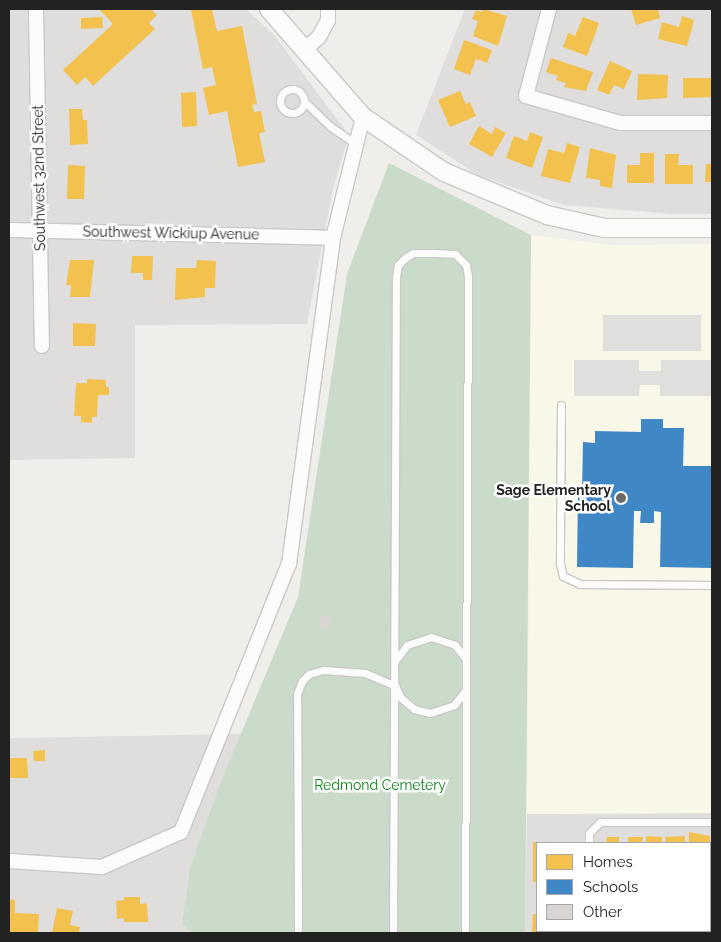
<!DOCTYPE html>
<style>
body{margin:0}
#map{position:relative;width:721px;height:942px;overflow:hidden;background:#f0eeeb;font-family:Raleway,sans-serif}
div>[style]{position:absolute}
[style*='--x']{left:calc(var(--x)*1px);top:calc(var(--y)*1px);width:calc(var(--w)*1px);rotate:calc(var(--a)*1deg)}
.residential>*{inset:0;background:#dfdedc}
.education>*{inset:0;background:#f8f7e8}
.cemetery>*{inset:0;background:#cadbca}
.parking>*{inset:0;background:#e0dfde}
.homes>*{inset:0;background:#f2c14e}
.schools>*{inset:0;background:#3f88c5}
.building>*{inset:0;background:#d7d4d2}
.roads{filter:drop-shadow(1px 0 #c9c8c7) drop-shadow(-1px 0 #c9c8c7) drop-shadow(0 1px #c9c8c7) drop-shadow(0 -1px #c9c8c7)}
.service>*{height:7px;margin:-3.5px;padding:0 3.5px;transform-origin:3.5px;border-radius:3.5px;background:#fdfcfc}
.service>.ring{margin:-3.5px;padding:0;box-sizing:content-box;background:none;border:7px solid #fdfcfc;border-radius:50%}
.minor>*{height:14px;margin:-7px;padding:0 7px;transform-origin:7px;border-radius:7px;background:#fdfcfc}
.tertiary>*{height:18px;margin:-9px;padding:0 9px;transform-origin:9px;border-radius:9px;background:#fdfcfc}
.dots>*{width:14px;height:14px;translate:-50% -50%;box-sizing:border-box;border:2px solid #fff;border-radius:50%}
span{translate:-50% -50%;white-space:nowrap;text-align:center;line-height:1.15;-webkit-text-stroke:5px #fff;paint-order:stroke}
.street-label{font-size:14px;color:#222}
.poi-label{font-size:14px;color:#222;font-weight:700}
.right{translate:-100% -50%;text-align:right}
.park-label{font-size:14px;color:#0c8416}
.frame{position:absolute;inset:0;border:10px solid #222;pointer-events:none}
.legend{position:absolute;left:536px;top:842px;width:175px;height:90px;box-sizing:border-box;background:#fff;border:1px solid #a7a7a7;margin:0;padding:6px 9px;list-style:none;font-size:15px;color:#222}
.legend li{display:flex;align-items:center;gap:10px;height:25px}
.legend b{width:25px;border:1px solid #a7a7a7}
</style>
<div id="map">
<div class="residential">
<i style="clip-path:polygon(9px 9px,246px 9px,275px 36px,349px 135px,333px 188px,307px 324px,135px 325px,135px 458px,9px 460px)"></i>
<i style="clip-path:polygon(465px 9px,712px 9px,712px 214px,673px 214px,564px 205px,478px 175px,416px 135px)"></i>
<i style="clip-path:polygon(242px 734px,190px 867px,182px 924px,192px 933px,9px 933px,9px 738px)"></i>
<i style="clip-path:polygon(evenodd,712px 813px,712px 933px,525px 933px,527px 814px,712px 813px,537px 843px,710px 843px,710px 931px,537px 931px,537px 843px)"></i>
</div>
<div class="education">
<i style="clip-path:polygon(531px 235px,609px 245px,712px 244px,712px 813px,527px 814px)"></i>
</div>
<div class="cemetery">
<i style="clip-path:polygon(389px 163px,531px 235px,525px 933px,192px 933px,182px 924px,190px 867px,222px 779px,298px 597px,347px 274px)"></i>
</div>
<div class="parking">
<i style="clip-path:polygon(603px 315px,701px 315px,701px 351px,603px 351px)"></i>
<i style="clip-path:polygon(574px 360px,639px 360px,639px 371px,661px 371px,661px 360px,712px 360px,712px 396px,660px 396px,660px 385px,640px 385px,639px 396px,574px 396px)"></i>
</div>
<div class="homes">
<i style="clip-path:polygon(99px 9px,151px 9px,157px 15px,149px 23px,155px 29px,93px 86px,85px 77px,77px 85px,63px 70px,113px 24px)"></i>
<i style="clip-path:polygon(191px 9px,212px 9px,217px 31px,242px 26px,257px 104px,252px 105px,254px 112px,261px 111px,265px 132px,259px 133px,265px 162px,238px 167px,227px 111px,209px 115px,203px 88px,216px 85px,212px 67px,203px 69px)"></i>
<i style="clip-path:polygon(483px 9px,507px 16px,498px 46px,473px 36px,478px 21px,472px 19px,476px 10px,482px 12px)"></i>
<i style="clip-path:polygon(631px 9px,658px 9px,660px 18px,636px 25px)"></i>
<i style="clip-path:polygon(682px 16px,694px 20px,687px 46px,658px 39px,662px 22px,679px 27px)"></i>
<i style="clip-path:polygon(102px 17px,103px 28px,81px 29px,81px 18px)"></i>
<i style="clip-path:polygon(583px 17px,599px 23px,587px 56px,563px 47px,568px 33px,575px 36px)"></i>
<i style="clip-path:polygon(464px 40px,492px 50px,487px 63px,476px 59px,470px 75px,454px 69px)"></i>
<i style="clip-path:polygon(551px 58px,593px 72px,586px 91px,564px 87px,566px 83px,556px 80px,558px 76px,546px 72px)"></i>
<i style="clip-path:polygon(610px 61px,632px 71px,624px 89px,614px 85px,609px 95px,597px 90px)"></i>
<i style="clip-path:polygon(638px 74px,668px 75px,667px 98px,637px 100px)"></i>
<i style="clip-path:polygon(683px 78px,712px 78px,712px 97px,683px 98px)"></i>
<i style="clip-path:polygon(460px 91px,466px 104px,470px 102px,476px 116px,450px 127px,438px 100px)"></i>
<i style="clip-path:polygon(196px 92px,197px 126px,182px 127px,181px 93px)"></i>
<i style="clip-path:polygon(69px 109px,82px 109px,83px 120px,87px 120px,88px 144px,70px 145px)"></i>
<i style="clip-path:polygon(479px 126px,492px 134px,495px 127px,506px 133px,492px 157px,469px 144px)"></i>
<i style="clip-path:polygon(530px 132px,543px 137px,532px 168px,506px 158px,514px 136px,527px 141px)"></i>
<i style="clip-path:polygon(567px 143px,580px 147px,570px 183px,541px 176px,548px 149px,564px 153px)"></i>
<i style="clip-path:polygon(590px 148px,616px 155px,612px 188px,600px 186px,600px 180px,586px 178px)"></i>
<i style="clip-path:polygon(640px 153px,654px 153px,654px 183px,627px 183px,627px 165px,640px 165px)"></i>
<i style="clip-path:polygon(665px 154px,679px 154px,678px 165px,693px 165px,693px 184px,665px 184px)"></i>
<i style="clip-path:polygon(706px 164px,712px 164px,712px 182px,705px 182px)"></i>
<i style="clip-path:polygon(68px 165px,85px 166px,84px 199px,67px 199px)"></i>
<i style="clip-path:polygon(132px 256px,153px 256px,152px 280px,143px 280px,143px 273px,131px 273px)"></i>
<i style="clip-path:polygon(70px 260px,94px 260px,90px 297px,70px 297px,71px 285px,66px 285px)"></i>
<i style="clip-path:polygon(197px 260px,216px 261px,215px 288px,205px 288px,205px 297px,175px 300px,176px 268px,196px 268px)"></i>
<i style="clip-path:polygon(73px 323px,96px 324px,95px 346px,73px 346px)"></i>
<i style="clip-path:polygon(87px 379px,106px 380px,106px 387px,109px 387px,109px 395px,98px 395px,97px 417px,92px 417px,92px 423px,81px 422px,81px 416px,74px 416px,76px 383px,87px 383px)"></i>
<i style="clip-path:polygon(45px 750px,45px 761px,34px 761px,33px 751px)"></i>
<i style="clip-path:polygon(9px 758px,27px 758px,28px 778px,9px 778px)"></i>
<i style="clip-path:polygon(689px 832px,710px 836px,710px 843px,689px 843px)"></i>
<i style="clip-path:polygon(646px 836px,662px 837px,662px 843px,646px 843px)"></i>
<i style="clip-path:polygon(685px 836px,685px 843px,666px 843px,665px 837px)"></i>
<i style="clip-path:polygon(607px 837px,619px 837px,619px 843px,606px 843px)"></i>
<i style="clip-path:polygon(628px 837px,643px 837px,642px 843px,628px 843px)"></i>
<i style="clip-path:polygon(533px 842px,537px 842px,537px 882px,533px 882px)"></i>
<i style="clip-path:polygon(124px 897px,140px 897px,140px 904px,147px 903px,148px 922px,124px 922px,124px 918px,117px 919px,116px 901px,124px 900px)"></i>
<i style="clip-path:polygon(9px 899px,15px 900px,15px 913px,39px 914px,38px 933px,9px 933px)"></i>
<i style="clip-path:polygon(57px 908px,73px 911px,70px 925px,80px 927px,79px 933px,52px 933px)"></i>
<i style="clip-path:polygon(533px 914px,537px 914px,537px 931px,554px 933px,532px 933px)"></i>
</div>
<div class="schools">
<i style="clip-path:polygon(641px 419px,663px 419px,663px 428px,684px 428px,683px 466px,712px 466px,712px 568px,660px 567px,661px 512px,654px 511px,654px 523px,640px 523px,641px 511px,634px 511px,633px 568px,577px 567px,578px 493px,582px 493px,583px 442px,595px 443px,595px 431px,641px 432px)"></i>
</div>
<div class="building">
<i style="clip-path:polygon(320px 616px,331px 616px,331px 629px,320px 629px)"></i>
</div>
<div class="roads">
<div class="service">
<i class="ring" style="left:280px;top:89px;width:17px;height:17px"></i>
<i style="--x:304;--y:101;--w:37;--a:44"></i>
<i style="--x:331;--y:127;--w:30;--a:34"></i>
<i style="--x:561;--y:405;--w:159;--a:90.4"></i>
<i style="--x:560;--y:564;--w:12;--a:76"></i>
<i style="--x:563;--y:576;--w:19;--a:25"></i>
<i style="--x:580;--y:584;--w:132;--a:0.4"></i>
<i style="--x:395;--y:661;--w:20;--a:-53"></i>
<i style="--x:407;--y:645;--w:25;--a:-18"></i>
<i style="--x:431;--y:637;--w:25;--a:18"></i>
<i style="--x:455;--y:645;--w:18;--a:52"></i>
<i style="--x:589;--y:843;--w:10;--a:-90"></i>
<i style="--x:589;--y:833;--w:16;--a:-45"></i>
<i style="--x:600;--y:822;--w:112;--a:0"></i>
<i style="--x:590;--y:931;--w:2;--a:90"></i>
<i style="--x:298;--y:933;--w:239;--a:-90.2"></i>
<i style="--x:297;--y:694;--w:14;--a:-69"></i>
<i style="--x:302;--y:681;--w:10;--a:-45"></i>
<i style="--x:309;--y:674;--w:15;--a:-16"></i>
<i style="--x:323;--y:670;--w:42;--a:4.1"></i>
<i style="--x:365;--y:673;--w:33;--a:23"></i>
<i style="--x:395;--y:686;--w:13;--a:63"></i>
<i style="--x:401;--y:698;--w:17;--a:40"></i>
<i style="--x:414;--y:709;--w:16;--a:14"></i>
<i style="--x:430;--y:713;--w:25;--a:-18"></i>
<i style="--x:454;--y:705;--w:18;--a:-52"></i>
<i style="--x:393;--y:933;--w:656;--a:-89.74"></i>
<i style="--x:396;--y:277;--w:12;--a:-81"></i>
<i style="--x:398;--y:265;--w:10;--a:-45"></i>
<i style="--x:405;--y:258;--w:9;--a:-32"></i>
<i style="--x:413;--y:253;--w:21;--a:0"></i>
<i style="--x:434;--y:253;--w:21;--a:3"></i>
<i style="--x:455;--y:254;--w:16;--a:45"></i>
<i style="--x:466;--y:265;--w:11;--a:80"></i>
<i style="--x:468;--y:276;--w:657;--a:90.26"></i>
</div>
<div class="minor">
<i style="--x:36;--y:9;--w:337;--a:89"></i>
<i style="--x:549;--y:9;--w:90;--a:104.8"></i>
<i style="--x:526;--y:96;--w:98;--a:16"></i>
<i style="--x:620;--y:123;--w:92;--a:0"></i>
<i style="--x:304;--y:50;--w:20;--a:-41"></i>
<i style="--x:319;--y:37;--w:19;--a:-62"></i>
<i style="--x:328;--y:20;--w:11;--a:-90"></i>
<i style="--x:9;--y:230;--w:324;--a:1.4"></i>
<i style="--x:9;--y:861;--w:93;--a:3.7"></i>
<i style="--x:102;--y:867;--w:86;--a:-23.9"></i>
<i style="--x:181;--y:832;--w:289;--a:-68.1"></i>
<i style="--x:289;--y:564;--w:329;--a:-82.3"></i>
<i style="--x:333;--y:238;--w:125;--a:-76.1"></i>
<i style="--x:710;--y:897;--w:2;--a:0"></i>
</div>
<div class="tertiary">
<i style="--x:269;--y:9;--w:143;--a:49"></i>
<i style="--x:363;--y:117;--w:98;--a:34.2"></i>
<i style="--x:444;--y:172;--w:112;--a:22.7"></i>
<i style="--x:547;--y:215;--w:58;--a:12.8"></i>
<i style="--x:604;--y:228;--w:108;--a:0"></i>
</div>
</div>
<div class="dots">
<i style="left:621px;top:498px;background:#6a6968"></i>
</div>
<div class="street-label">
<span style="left:39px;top:178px;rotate:-91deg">Southwest 32nd Street</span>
<span style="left:171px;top:233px;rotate:1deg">Southwest Wickiup Avenue</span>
</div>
<div class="poi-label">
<span class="right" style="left:611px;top:498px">Sage Elementary<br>School</span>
</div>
<div class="park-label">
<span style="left:380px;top:785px">Redmond Cemetery</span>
</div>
<div class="frame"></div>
<ul class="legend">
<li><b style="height:14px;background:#f2c14e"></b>Homes</li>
<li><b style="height:14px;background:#3f88c5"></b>Schools</li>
<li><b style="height:14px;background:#d7d4d2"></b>Other</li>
</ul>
</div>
